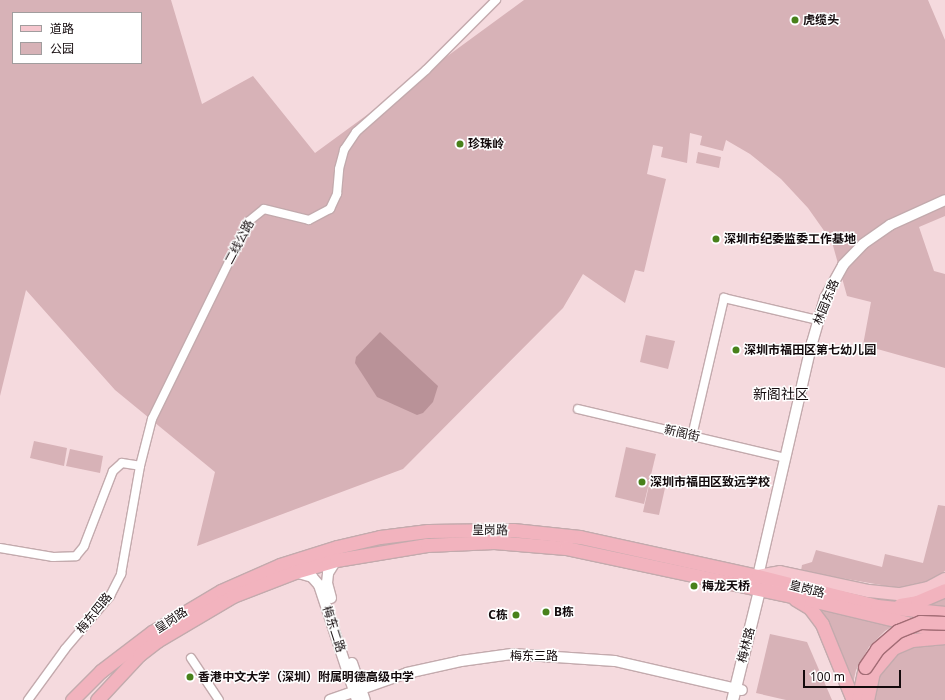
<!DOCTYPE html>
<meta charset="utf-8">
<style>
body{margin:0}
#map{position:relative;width:945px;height:700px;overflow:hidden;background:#f5dade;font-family:"Noto Sans","Noto Sans SC",sans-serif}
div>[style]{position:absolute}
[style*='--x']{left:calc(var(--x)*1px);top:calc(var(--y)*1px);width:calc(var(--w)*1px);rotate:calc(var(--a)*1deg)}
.green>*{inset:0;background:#d7b2b7}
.water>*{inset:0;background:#b99298}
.roads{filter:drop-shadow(1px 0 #c3aaad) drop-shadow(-1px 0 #c3aaad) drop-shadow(0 1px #c3aaad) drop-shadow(0 -1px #c3aaad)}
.minor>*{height:8px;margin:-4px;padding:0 4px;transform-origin:4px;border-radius:4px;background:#fff}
.tertiary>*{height:10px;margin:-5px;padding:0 5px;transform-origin:5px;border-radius:5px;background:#fff}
.secondary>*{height:11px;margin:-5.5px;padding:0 5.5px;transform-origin:5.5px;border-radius:5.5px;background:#fff}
.primary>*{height:12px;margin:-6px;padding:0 6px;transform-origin:6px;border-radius:6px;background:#f5c6ce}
.trunk>*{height:13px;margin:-6.5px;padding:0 6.5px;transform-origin:6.5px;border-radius:6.5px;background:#f2b3be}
.bridges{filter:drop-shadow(1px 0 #a26c75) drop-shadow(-1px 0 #a26c75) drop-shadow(0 1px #a26c75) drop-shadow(0 -1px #a26c75)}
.trunk-bridge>*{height:13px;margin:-6.5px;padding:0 6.5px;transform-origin:6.5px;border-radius:6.5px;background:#f2b3be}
.dots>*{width:11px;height:11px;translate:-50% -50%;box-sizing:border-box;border:2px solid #fff;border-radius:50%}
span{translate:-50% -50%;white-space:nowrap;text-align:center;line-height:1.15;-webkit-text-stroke:3px #fff;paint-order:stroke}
.poi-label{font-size:12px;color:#130a0c;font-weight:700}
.left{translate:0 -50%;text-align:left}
.right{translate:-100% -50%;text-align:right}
.street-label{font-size:12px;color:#130a0c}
.quarter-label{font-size:14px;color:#130a0c}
.legend{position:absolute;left:12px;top:12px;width:130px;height:52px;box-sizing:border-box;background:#fff;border:1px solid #a19d9e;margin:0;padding:5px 7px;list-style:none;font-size:12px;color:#130a0c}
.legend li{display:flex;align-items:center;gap:8px;height:20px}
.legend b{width:20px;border:1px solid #a19d9e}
.scale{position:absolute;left:803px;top:670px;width:98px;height:18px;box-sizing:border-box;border:2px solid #130a0c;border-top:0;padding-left:5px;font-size:12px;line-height:14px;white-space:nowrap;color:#130a0c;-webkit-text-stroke:3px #fff;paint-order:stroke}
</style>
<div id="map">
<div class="green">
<i style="clip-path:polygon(evenodd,0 0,171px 0,202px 104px,253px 76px,315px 153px,524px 0,928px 0,945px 40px,945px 216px,919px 227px,934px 271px,945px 274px,945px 368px,863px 345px,871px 302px,847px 296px,832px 242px,808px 208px,781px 179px,750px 154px,726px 140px,723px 151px,700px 145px,702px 136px,690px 133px,687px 163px,661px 157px,663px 147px,653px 145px,647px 174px,666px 179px,644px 272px,635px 270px,625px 303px,583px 274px,563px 308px,403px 469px,197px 546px,215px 472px,115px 390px,26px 290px,0 396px,0 0,13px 13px,141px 13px,141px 63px,13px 63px,13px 13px)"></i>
<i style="clip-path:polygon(698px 152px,721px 157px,719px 168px,696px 163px)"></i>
<i style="clip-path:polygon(646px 335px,675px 341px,668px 369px,640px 362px)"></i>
<i style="clip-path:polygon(34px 441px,67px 448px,64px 466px,30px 458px)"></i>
<i style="clip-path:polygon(626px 447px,656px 454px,644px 504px,615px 497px)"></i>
<i style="clip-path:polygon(70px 449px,103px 456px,100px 473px,66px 466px)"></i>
<i style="clip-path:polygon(649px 485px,665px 488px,659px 515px,643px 512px)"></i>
<i style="clip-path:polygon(938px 505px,945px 506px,945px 571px,928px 582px,898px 588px,801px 571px,802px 565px,812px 562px,816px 550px,882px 567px,885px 554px,923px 563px)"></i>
<i style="clip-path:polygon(945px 597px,945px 609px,924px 605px,934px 602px)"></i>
<i style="clip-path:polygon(813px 607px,898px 623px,885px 631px,869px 647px,856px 670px,852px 688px)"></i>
<i style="clip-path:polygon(770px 634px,807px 642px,832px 700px,786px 700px,756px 693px)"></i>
<i style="clip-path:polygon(940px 643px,945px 644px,945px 700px,871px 700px,882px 667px,904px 647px)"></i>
</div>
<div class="water">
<i style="clip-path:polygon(380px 332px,438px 386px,433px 402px,423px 413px,417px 415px,377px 397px,355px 363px,356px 357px)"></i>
</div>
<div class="roads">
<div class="minor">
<i style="--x:578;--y:409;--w:213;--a:13.3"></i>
<i style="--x:692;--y:436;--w:142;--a:-76.9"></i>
<i style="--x:724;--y:298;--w:97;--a:13.2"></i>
<i style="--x:0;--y:548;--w:54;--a:9.6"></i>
<i style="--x:53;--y:557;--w:23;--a:-2"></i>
<i style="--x:76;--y:556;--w:13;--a:-51"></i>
<i style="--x:84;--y:546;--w:80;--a:-68.9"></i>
<i style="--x:113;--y:471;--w:12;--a:-42"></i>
<i style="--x:122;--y:463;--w:18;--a:9"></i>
<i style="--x:191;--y:658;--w:50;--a:56.3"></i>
<i style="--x:28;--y:700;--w:63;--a:-54"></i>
<i style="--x:65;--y:649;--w:70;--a:-49.7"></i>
<i style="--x:110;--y:596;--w:25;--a:-63"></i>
<i style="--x:121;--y:574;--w:110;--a:-80"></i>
<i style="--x:140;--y:466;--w:49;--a:-75.7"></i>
<i style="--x:152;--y:419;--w:220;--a:-63.9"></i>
<i style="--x:249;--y:221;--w:19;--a:-39"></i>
<i style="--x:264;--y:209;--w:46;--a:13.7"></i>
<i style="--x:309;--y:220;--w:24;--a:-28"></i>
<i style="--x:330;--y:209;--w:17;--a:-65"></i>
<i style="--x:337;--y:194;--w:25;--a:-85"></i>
<i style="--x:339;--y:169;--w:20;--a:-75"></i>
<i style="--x:344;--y:150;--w:22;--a:-56"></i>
<i style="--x:356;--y:132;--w:94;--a:-41.5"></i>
<i style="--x:426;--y:70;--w:99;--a:-45"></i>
</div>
<div class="tertiary">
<i style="--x:295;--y:572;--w:18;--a:16"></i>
<i style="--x:312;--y:577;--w:11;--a:49"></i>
<i style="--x:319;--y:585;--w:121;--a:71.7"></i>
<i style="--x:758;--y:576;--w:239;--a:-77"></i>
<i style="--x:812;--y:343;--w:47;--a:-73.9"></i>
<i style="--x:825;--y:298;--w:38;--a:-61"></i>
<i style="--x:843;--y:265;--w:29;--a:-46"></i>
<i style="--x:863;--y:244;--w:33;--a:-35"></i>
<i style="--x:890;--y:225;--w:60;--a:-24.4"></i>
<i style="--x:331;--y:598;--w:16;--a:-105"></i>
<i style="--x:327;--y:583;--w:10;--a:-84"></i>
<i style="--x:328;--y:573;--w:15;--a:-58"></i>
<i style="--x:352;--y:663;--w:39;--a:71"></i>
<i style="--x:330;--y:700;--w:82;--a:-19.3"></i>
<i style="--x:407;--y:673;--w:55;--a:-12.5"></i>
<i style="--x:461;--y:661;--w:51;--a:-7.8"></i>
<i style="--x:512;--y:654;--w:103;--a:3.9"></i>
<i style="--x:615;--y:661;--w:130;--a:12.9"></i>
</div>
<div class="secondary">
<i style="--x:732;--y:700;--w:113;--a:-76.2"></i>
</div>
<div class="primary">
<i style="--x:758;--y:576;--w:22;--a:-10"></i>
<i style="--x:780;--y:572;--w:91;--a:12.1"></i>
<i style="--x:869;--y:591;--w:31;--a:6"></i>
<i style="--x:900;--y:594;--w:29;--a:-12"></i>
<i style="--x:928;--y:588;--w:19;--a:-28"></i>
</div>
<div class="trunk">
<i style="--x:795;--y:599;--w:17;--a:31"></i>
<i style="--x:810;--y:608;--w:20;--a:53"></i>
<i style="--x:822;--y:624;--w:82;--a:67.8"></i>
<i style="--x:900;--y:605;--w:17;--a:-10"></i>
<i style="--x:917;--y:602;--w:30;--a:-23"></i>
<i style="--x:72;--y:700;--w:41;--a:-45"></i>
<i style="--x:101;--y:671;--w:64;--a:-37.4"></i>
<i style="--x:152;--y:632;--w:80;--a:-30.7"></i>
<i style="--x:221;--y:591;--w:64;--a:-23.8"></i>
<i style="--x:280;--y:565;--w:60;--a:-17.5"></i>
<i style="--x:337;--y:547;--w:44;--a:-13.1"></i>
<i style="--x:380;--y:537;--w:48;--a:-7.1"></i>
<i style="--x:428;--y:531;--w:85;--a:-0.7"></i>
<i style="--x:513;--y:530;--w:67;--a:6"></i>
<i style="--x:580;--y:537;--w:182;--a:12.4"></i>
<i style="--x:758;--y:576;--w:123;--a:14.1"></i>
<i style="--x:877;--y:606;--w:68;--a:5.9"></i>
<i style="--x:97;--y:700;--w:62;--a:-47"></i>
<i style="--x:139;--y:655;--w:23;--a:-38"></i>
<i style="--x:157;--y:641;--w:88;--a:-30.6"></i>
<i style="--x:233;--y:596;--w:66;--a:-21.2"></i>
<i style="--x:295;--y:572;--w:43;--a:-16.3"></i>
<i style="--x:336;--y:560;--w:92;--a:-9.4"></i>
<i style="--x:427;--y:545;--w:67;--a:-2.6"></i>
<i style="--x:494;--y:542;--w:72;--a:4.8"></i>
<i style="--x:566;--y:548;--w:250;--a:12"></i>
<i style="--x:811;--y:600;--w:138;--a:13.4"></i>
<i style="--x:858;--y:700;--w:34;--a:-78"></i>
<i style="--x:867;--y:700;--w:29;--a:-78"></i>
<i style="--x:873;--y:672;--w:31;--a:-50"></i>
<i style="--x:893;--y:648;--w:21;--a:-23"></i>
<i style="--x:912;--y:640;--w:33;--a:-5"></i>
</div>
</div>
<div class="bridges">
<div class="trunk-bridge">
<i style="--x:865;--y:667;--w:22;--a:-56"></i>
<i style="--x:877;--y:649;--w:28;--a:-41"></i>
<i style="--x:898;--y:631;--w:24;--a:-22"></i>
<i style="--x:920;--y:622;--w:25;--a:2"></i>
</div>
</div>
<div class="dots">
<i style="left:795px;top:20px;background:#48811b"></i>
<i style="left:460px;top:144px;background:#48811b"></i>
<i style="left:716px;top:239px;background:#48811b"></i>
<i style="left:736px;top:350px;background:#48811b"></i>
<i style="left:642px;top:482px;background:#48811b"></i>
<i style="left:694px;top:586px;background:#48811b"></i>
<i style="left:546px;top:612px;background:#48811b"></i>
<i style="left:516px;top:615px;background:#48811b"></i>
<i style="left:190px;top:677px;background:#48811b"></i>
</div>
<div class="poi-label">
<span class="left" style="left:803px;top:20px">虎缆头</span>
<span class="left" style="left:468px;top:144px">珍珠岭</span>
<span class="left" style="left:724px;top:239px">深圳市纪委监委工作基地</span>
<span class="left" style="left:744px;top:350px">深圳市福田区第七幼儿园</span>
<span class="left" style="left:650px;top:482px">深圳市福田区致远学校</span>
<span class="left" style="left:702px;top:586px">梅龙天桥</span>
<span class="left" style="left:554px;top:612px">B栋</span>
<span class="right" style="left:508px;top:615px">C栋</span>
<span class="left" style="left:198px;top:677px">香港中文大学（深圳）附属明德高级中学</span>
</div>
<div class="street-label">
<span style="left:239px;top:242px;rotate:-62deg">二线公路</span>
<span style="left:826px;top:302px;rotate:-68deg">林园东路</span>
<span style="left:682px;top:433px;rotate:13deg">新阁街</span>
<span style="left:490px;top:530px;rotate:1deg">皇岗路</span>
<span style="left:807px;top:589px;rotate:14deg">皇岗路</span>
<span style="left:94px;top:613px;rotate:-51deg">梅东四路</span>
<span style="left:171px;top:620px;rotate:-33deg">皇岗路</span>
<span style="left:334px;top:629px;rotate:72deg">梅东二路</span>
<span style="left:746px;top:645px;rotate:-76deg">梅林路</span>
<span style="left:534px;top:656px">梅东三路</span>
</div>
<div class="quarter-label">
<span style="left:781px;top:394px">新阁社区</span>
</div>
<ul class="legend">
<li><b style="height:5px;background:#f5c6ce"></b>道路</li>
<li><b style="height:11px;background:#d7b2b7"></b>公园</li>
</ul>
<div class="scale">100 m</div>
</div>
